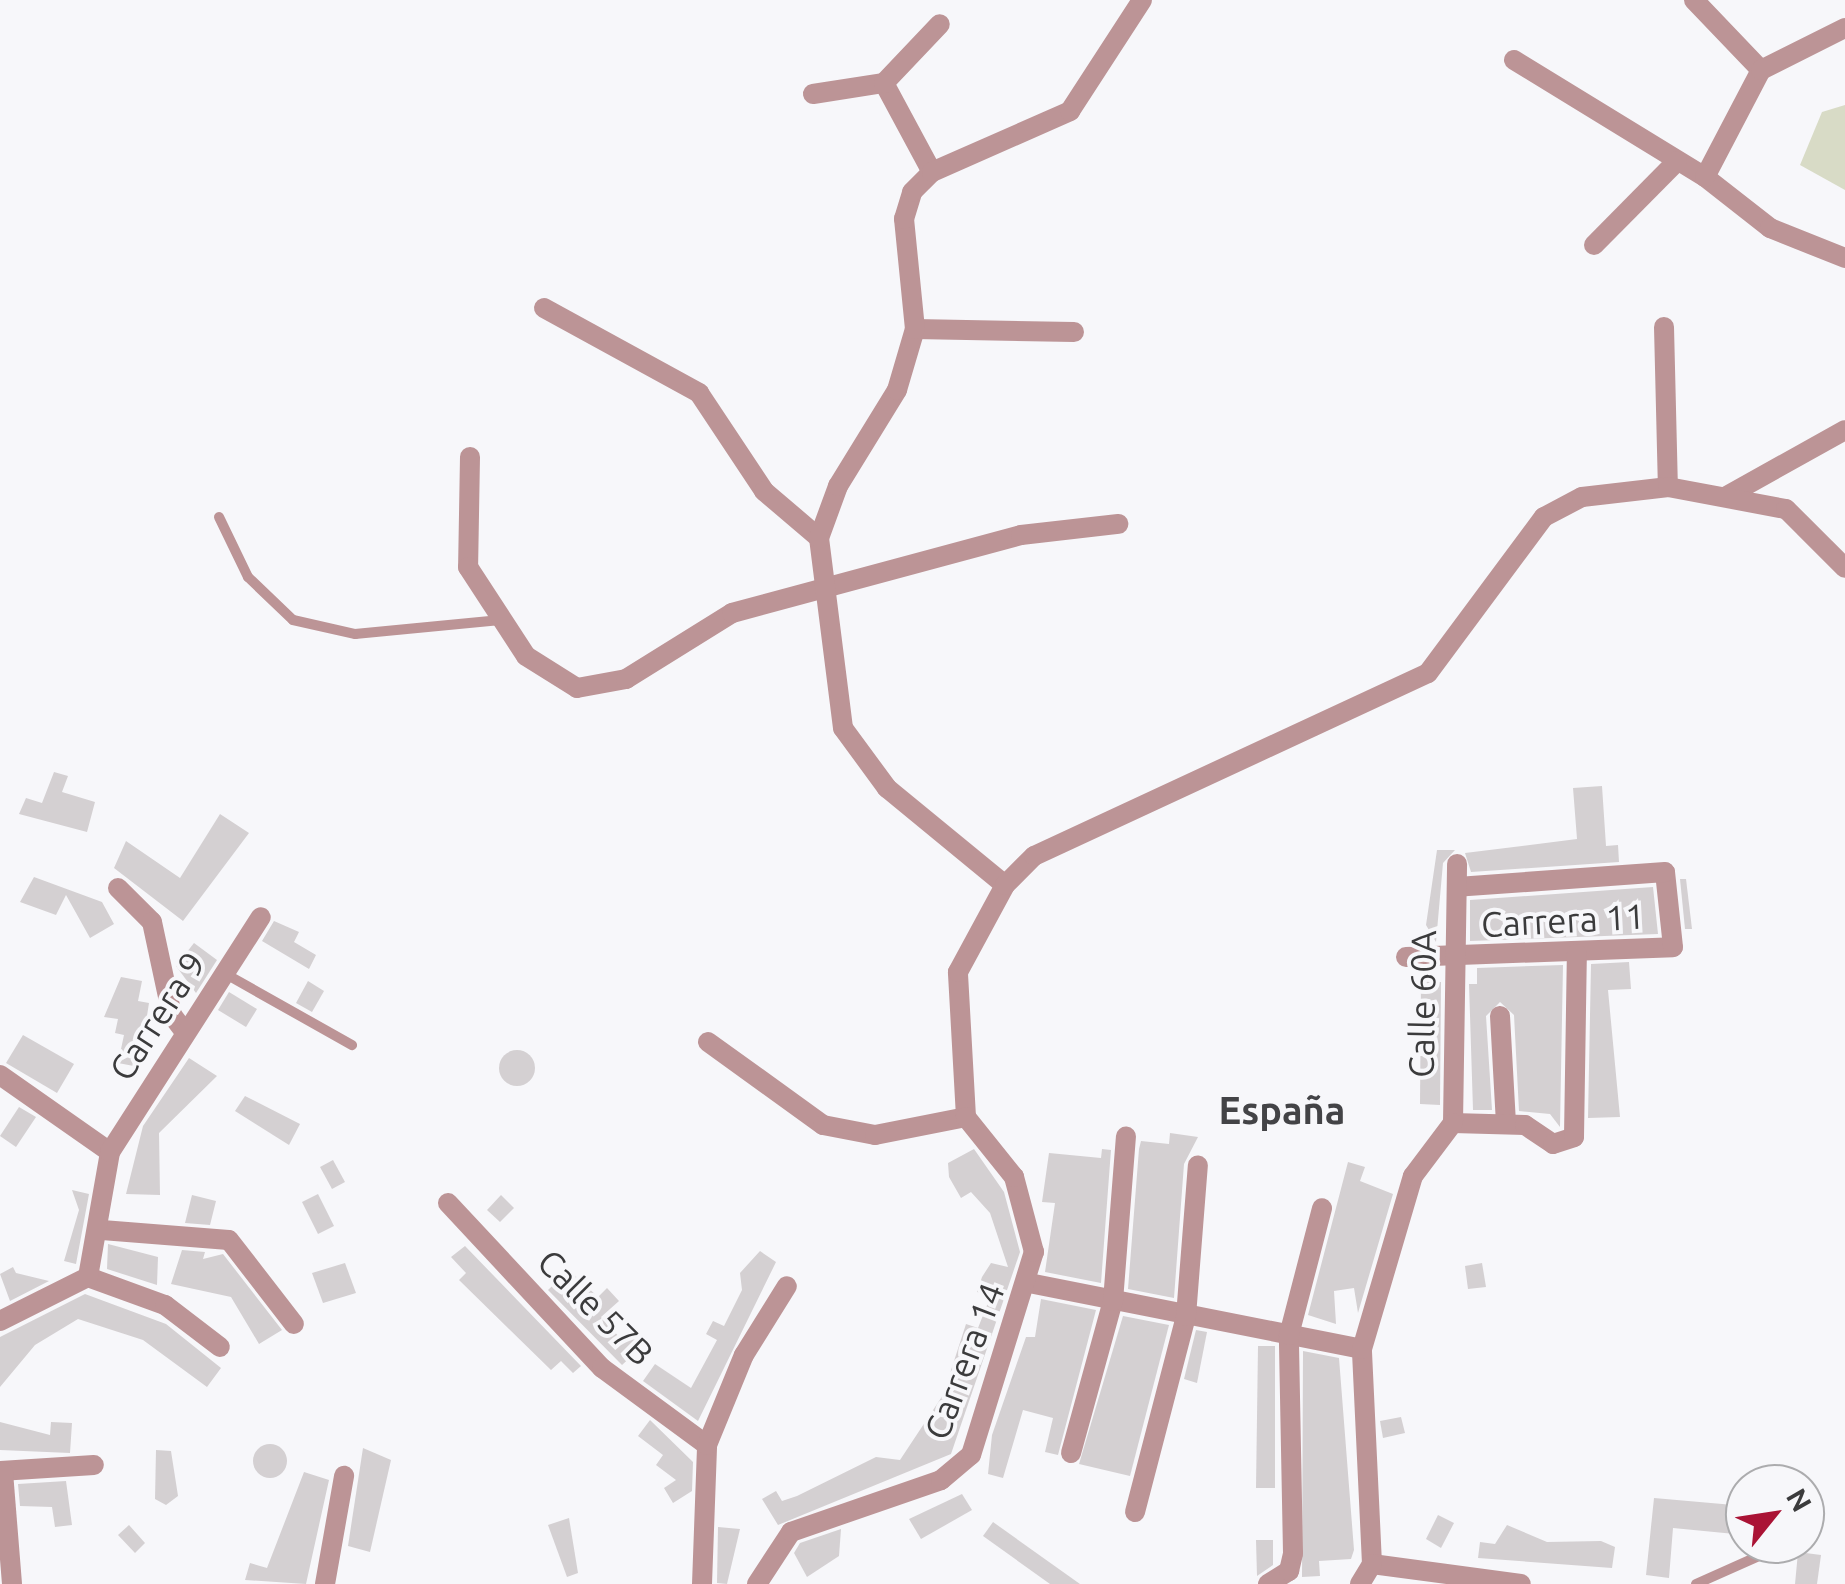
<!DOCTYPE html>
<meta charset="utf-8">
<style>
body{margin:0}
#map{position:relative;width:1845px;height:1584px;overflow:hidden;background:#f7f7fa;font-family:Ubuntu,sans-serif}
div>[style]{position:absolute}
[style*='--x']{left:calc(var(--x)*1px);top:calc(var(--y)*1px);width:calc(var(--w)*1px);rotate:calc(var(--a)*1deg)}
.green>*{inset:0;background:#d8dbc6}
.building>*{inset:0;background:#d4d0d2}
.round{border-radius:50%}
.service>*{height:10px;margin:-5px;padding:0 5px;transform-origin:5px;border-radius:5px;background:#bc9496}
.minor>*{height:20px;margin:-10px;padding:0 10px;transform-origin:10px;border-radius:10px;background:#bc9496}
span{translate:-50% -50%;white-space:nowrap;text-align:center;line-height:1.15;-webkit-text-stroke:8px #f7f7fa;paint-order:stroke}
.street-label{font-size:35px;color:#3b3b3c}
.neighbourhood-label{font-size:38px;color:#434346;font-weight:700}
.north{position:absolute;left:1725px;top:1464px;width:100px;height:100px;box-sizing:border-box;background:#f7f7fa;border:2px solid #acacae;border-radius:50%;rotate:60deg;font-size:28px;font-weight:700;line-height:40px;text-align:center;color:#3b3b3c}
.north::after{content:'';display:block;margin:auto;width:35px;height:45px;background:#aa1335;clip-path:polygon(50% 0,100% 100%,50% 72%,0 100%)}
</style>
<div id="map">
<div class="green">
<i style="clip-path:polygon(1845px 105px,1845px 190px,1800px 165px,1822px 112px)"></i>
</div>
<div class="building">
<i style="clip-path:polygon(54px 772px,68px 776px,62px 792px,95px 802px,87px 832px,19px 814px,26px 798px,42px 803px)"></i>
<i style="clip-path:polygon(1602px 786px,1606px 846px,1618px 845px,1619px 862px,1471px 872px,1465px 853px,1577px 839px,1573px 788px)"></i>
<i style="clip-path:polygon(220px 814px,249px 833px,183px 921px,114px 868px,126px 841px,180px 878px)"></i>
<i style="clip-path:polygon(1437px 850px,1455px 850px,1443px 863px,1436px 942px,1426px 925px)"></i>
<i style="clip-path:polygon(34px 877px,102px 902px,114px 924px,90px 938px,66px 895px,56px 915px,20px 902px)"></i>
<i style="clip-path:polygon(1680px 879px,1686px 879px,1692px 929px,1685px 929px)"></i>
<i style="clip-path:polygon(1653px 887px,1658px 934px,1470px 941px,1470px 900px)"></i>
<i style="clip-path:polygon(274px 921px,299px 932px,294px 942px,316px 955px,309px 969px,262px 941px)"></i>
<i style="clip-path:polygon(194px 943px,217px 960px,196px 993px,176px 966px)"></i>
<i style="clip-path:polygon(1629px 962px,1631px 989px,1608px 990px,1620px 1117px,1588px 1118px,1591px 964px)"></i>
<i style="clip-path:polygon(1563px 965px,1560px 1127px,1550px 1114px,1519px 1111px,1514px 1015px,1500px 1002px,1486px 1016px,1492px 1110px,1473px 1110px,1469px 984px,1477px 984px,1477px 968px)"></i>
<i style="clip-path:polygon(121px 977px,142px 981px,138px 1001px,149px 1003px,139px 1067px,118px 1063px,124px 1035px,115px 1033px,118px 1019px,104px 1017px)"></i>
<i style="clip-path:polygon(308px 981px,324px 991px,312px 1012px,296px 1003px)"></i>
<i style="clip-path:polygon(1421px 981px,1441px 982px,1440px 1105px,1420px 1104px)"></i>
<i style="clip-path:polygon(229px 992px,257px 1009px,246px 1027px,218px 1010px)"></i>
<i style="clip-path:polygon(23px 1035px,74px 1064px,57px 1093px,6px 1063px)"></i>
<i class="round" style="left:499px;top:1050px;width:36px;height:36px"></i>
<i style="clip-path:polygon(189px 1058px,217px 1076px,159px 1133px,160px 1195px,126px 1194px,143px 1126px)"></i>
<i style="clip-path:polygon(245px 1096px,300px 1124px,289px 1145px,235px 1111px)"></i>
<i style="clip-path:polygon(19px 1107px,36px 1117px,16px 1147px,0 1136px)"></i>
<i style="clip-path:polygon(1170px 1133px,1198px 1137px,1184px 1164px,1174px 1298px,1128px 1289px,1139px 1149px,1141px 1141px,1169px 1144px)"></i>
<i style="clip-path:polygon(974px 1149px,1004px 1192px,1020px 1252px,951px 1454px,778px 1525px,762px 1499px,776px 1491px,782px 1501px,797px 1496px,876px 1457px,900px 1460px,943px 1395px,966px 1324px,978px 1328px,991px 1295px,977px 1292px,982px 1277px,991px 1263px,1008px 1267px,990px 1213px,971px 1192px,961px 1198px,949px 1177px,948px 1163px)"></i>
<i style="clip-path:polygon(1102px 1149px,1111px 1150px,1101px 1283px,1045px 1272px,1055px 1203px,1042px 1202px,1049px 1153px,1101px 1158px)"></i>
<i style="clip-path:polygon(333px 1160px,345px 1182px,332px 1189px,320px 1167px)"></i>
<i style="clip-path:polygon(1348px 1162px,1365px 1167px,1360px 1181px,1393px 1194px,1358px 1313px,1354px 1288px,1334px 1291px,1336px 1324px,1308px 1315px)"></i>
<i style="clip-path:polygon(72px 1190px,89px 1194px,76px 1264px,64px 1261px,79px 1210px)"></i>
<i style="clip-path:polygon(318px 1194px,334px 1226px,318px 1234px,302px 1202px)"></i>
<i style="clip-path:polygon(192px 1195px,216px 1201px,210px 1225px,185px 1223px)"></i>
<i style="clip-path:polygon(501px 1195px,514px 1208px,500px 1222px,487px 1210px)"></i>
<i style="clip-path:polygon(108px 1244px,158px 1257px,157px 1285px,107px 1269px)"></i>
<i style="clip-path:polygon(465px 1246px,581px 1366px,573px 1373px,561px 1361px,551px 1370px,459px 1280px,466px 1273px,451px 1257px)"></i>
<i style="clip-path:polygon(182px 1250px,205px 1252px,203px 1259px,223px 1254px,282px 1330px,259px 1344px,231px 1297px,171px 1284px)"></i>
<i style="clip-path:polygon(760px 1251px,776px 1262px,698px 1421px,643px 1381px,655px 1364px,691px 1388px,717px 1340px,706px 1334px,713px 1321px,724px 1326px,742px 1290px,740px 1273px)"></i>
<i style="clip-path:polygon(345px 1263px,356px 1293px,323px 1303px,312px 1273px)"></i>
<i style="clip-path:polygon(1482px 1263px,1486px 1287px,1468px 1289px,1465px 1266px)"></i>
<i style="clip-path:polygon(13px 1267px,16px 1273px,49px 1281px,10px 1301px,0 1274px)"></i>
<i style="clip-path:polygon(569px 1270px,598px 1297px,607px 1288px,619px 1301px,601px 1317px,622px 1340px,636px 1327px,648px 1341px,622px 1365px,548px 1290px)"></i>
<i style="clip-path:polygon(85px 1294px,166px 1324px,221px 1368px,207px 1387px,143px 1340px,78px 1319px,35px 1345px,0 1387px,0 1337px)"></i>
<i style="clip-path:polygon(1041px 1299px,1096px 1310px,1058px 1455px,1045px 1452px,1053px 1418px,1023px 1410px,1003px 1478px,988px 1474px,992px 1435px,1026px 1337px,1035px 1337px)"></i>
<i style="clip-path:polygon(1123px 1316px,1169px 1325px,1130px 1476px,1079px 1464px)"></i>
<i style="clip-path:polygon(1196px 1330px,1207px 1332px,1197px 1383px,1184px 1379px)"></i>
<i style="clip-path:polygon(1258px 1346px,1275px 1346px,1275px 1488px,1256px 1488px)"></i>
<i style="clip-path:polygon(1303px 1351px,1339px 1358px,1354px 1550px,1351px 1559px,1319px 1561px,1320px 1576px,1302px 1577px)"></i>
<i style="clip-path:polygon(1401px 1417px,1405px 1433px,1383px 1438px,1380px 1421px)"></i>
<i style="clip-path:polygon(650px 1420px,693px 1462px,692px 1491px,673px 1503px,664px 1488px,676px 1480px,656px 1465px,663px 1455px,638px 1436px)"></i>
<i style="clip-path:polygon(0 1422px,50px 1435px,51px 1422px,72px 1423px,70px 1453px,0 1450px)"></i>
<i class="round" style="left:253px;top:1444px;width:34px;height:34px"></i>
<i style="clip-path:polygon(363px 1448px,391px 1460px,370px 1552px,348px 1546px)"></i>
<i style="clip-path:polygon(156px 1450px,171px 1451px,178px 1496px,166px 1505px,155px 1499px)"></i>
<i style="clip-path:polygon(304px 1472px,329px 1480px,306px 1584px,245px 1580px,250px 1563px,267px 1568px)"></i>
<i style="clip-path:polygon(66px 1481px,72px 1525px,55px 1527px,52px 1507px,20px 1506px,18px 1484px)"></i>
<i style="clip-path:polygon(962px 1494px,972px 1510px,921px 1539px,909px 1519px)"></i>
<i style="clip-path:polygon(1654px 1498px,1745px 1506px,1745px 1535px,1673px 1528px,1669px 1578px,1646px 1575px)"></i>
<i style="clip-path:polygon(1438px 1515px,1454px 1523px,1441px 1548px,1426px 1539px)"></i>
<i style="clip-path:polygon(569px 1518px,578px 1573px,567px 1577px,548px 1525px)"></i>
<i style="clip-path:polygon(993px 1522px,1080px 1584px,1050px 1584px,983px 1536px)"></i>
<i style="clip-path:polygon(129px 1525px,145px 1543px,135px 1553px,118px 1535px)"></i>
<i style="clip-path:polygon(1507px 1525px,1547px 1542px,1601px 1541px,1615px 1547px,1612px 1568px,1478px 1558px,1480px 1542px,1495px 1544px)"></i>
<i style="clip-path:polygon(718px 1527px,740px 1529px,727px 1584px,717px 1583px)"></i>
<i style="clip-path:polygon(841px 1529px,839px 1556px,807px 1577px,794px 1553px,800px 1543px)"></i>
<i style="clip-path:polygon(1256px 1540px,1273px 1540px,1273px 1565px,1257px 1576px)"></i>
<i style="clip-path:polygon(1798px 1552px,1821px 1555px,1817px 1584px,1795px 1584px)"></i>
</div>
<div class="service">
<i style="--x:219;--y:517;--w:67;--a:64.2"></i>
<i style="--x:248;--y:577;--w:62;--a:43.7"></i>
<i style="--x:293;--y:620;--w:64;--a:12.7"></i>
<i style="--x:355;--y:634;--w:146;--a:-5.5"></i>
<i style="--x:224;--y:973;--w:147;--a:29.4"></i>
<i style="--x:1696;--y:1584;--w:79;--a:-24"></i>
</div>
<div class="minor">
<i style="--x:1694;--y:0;--w:97;--a:46.3"></i>
<i style="--x:1514;--y:60;--w:224;--a:31.5"></i>
<i style="--x:1705;--y:177;--w:83;--a:38.1"></i>
<i style="--x:1770;--y:228;--w:81;--a:21.8"></i>
<i style="--x:884;--y:83;--w:101;--a:61.7"></i>
<i style="--x:813;--y:94;--w:72;--a:-8.8"></i>
<i style="--x:884;--y:83;--w:81;--a:-46.5"></i>
<i style="--x:1705;--y:177;--w:121;--a:-62.4"></i>
<i style="--x:1761;--y:70;--w:94;--a:-26.6"></i>
<i style="--x:1594;--y:245;--w:118;--a:-45.3"></i>
<i style="--x:544;--y:308;--w:177;--a:28.7"></i>
<i style="--x:699;--y:393;--w:118;--a:56.4"></i>
<i style="--x:764;--y:491;--w:72;--a:40.5"></i>
<i style="--x:1664;--y:327;--w:160;--a:88.6"></i>
<i style="--x:915;--y:329;--w:159;--a:1.1"></i>
<i style="--x:470;--y:457;--w:110;--a:91"></i>
<i style="--x:468;--y:567;--w:106;--a:56.9"></i>
<i style="--x:526;--y:656;--w:60;--a:32.1"></i>
<i style="--x:577;--y:688;--w:50;--a:-10.4"></i>
<i style="--x:626;--y:679;--w:125;--a:-31.9"></i>
<i style="--x:732;--y:613;--w:299;--a:-15.1"></i>
<i style="--x:1021;--y:535;--w:98;--a:-6.5"></i>
<i style="--x:1725;--y:497;--w:137;--a:-29.2"></i>
<i style="--x:1005;--y:885;--w:153;--a:-140.6"></i>
<i style="--x:887;--y:788;--w:74;--a:-126.3"></i>
<i style="--x:843;--y:728;--w:192;--a:-97.2"></i>
<i style="--x:819;--y:538;--w:55;--a:-69.9"></i>
<i style="--x:838;--y:486;--w:113;--a:-58.4"></i>
<i style="--x:897;--y:390;--w:64;--a:-73.6"></i>
<i style="--x:915;--y:329;--w:111;--a:-95.7"></i>
<i style="--x:904;--y:219;--w:28;--a:-73"></i>
<i style="--x:912;--y:192;--w:28;--a:-45"></i>
<i style="--x:932;--y:172;--w:151;--a:-23.8"></i>
<i style="--x:1070;--y:111;--w:132;--a:-57"></i>
<i style="--x:118;--y:888;--w:48;--a:45"></i>
<i style="--x:152;--y:922;--w:95;--a:77.9"></i>
<i style="--x:172;--y:1015;--w:20;--a:53"></i>
<i style="--x:1406;--y:957;--w:267;--a:-2.1"></i>
<i style="--x:1673;--y:947;--w:75;--a:-96.1"></i>
<i style="--x:1665;--y:872;--w:208;--a:175.9"></i>
<i style="--x:1500;--y:1016;--w:106;--a:86.8"></i>
<i style="--x:708;--y:1042;--w:142;--a:35.8"></i>
<i style="--x:823;--y:1125;--w:53;--a:10.9"></i>
<i style="--x:875;--y:1135;--w:93;--a:-11.2"></i>
<i style="--x:0;--y:1075;--w:134;--a:35"></i>
<i style="--x:966;--y:1117;--w:145;--a:-93.2"></i>
<i style="--x:958;--y:972;--w:99;--a:-61.6"></i>
<i style="--x:1005;--y:885;--w:41;--a:-45"></i>
<i style="--x:1034;--y:856;--w:434;--a:-24.9"></i>
<i style="--x:1428;--y:673;--w:194;--a:-53.4"></i>
<i style="--x:1544;--y:517;--w:43;--a:-27.8"></i>
<i style="--x:1582;--y:497;--w:87;--a:-6.6"></i>
<i style="--x:1668;--y:487;--w:120;--a:10.6"></i>
<i style="--x:1786;--y:509;--w:83;--a:45"></i>
<i style="--x:1453;--y:1123;--w:72;--a:1.6"></i>
<i style="--x:1525;--y:1125;--w:34;--a:34"></i>
<i style="--x:1553;--y:1144;--w:22;--a:-18"></i>
<i style="--x:1574;--y:1137;--w:183;--a:-89.1"></i>
<i style="--x:1453;--y:1123;--w:259;--a:-89.1"></i>
<i style="--x:448;--y:1203;--w:226;--a:47"></i>
<i style="--x:602;--y:1368;--w:130;--a:36.3"></i>
<i style="--x:102;--y:1230;--w:127;--a:4.5"></i>
<i style="--x:229;--y:1240;--w:106;--a:52.3"></i>
<i style="--x:88;--y:1277;--w:82;--a:20"></i>
<i style="--x:165;--y:1305;--w:69;--a:37.4"></i>
<i style="--x:1029;--y:1283;--w:339;--a:11.2"></i>
<i style="--x:0;--y:1321;--w:98;--a:-26.6"></i>
<i style="--x:88;--y:1277;--w:127;--a:-80"></i>
<i style="--x:110;--y:1152;--w:279;--a:-57.3"></i>
<i style="--x:1071;--y:1453;--w:158;--a:-74.6"></i>
<i style="--x:1113;--y:1301;--w:165;--a:-85.5"></i>
<i style="--x:0;--y:1471;--w:94;--a:-3.7"></i>
<i style="--x:3;--y:1472;--w:112;--a:85.4"></i>
<i style="--x:1135;--y:1512;--w:203;--a:-75.4"></i>
<i style="--x:1186;--y:1316;--w:151;--a:-85.5"></i>
<i style="--x:1372;--y:1564;--w:215;--a:-92.7"></i>
<i style="--x:1362;--y:1349;--w:180;--a:-73.6"></i>
<i style="--x:1413;--y:1176;--w:66;--a:-53"></i>
<i style="--x:1372;--y:1564;--w:150;--a:7.6"></i>
<i style="--x:325;--y:1584;--w:110;--a:-80"></i>
<i style="--x:702;--y:1584;--w:139;--a:-87.9"></i>
<i style="--x:707;--y:1445;--w:97;--a:-67.7"></i>
<i style="--x:744;--y:1355;--w:81;--a:-58.1"></i>
<i style="--x:757;--y:1584;--w:62;--a:-56.8"></i>
<i style="--x:791;--y:1532;--w:159;--a:-19.1"></i>
<i style="--x:941;--y:1480;--w:39;--a:-40"></i>
<i style="--x:971;--y:1455;--w:213;--a:-72.8"></i>
<i style="--x:1034;--y:1252;--w:78;--a:-104.9"></i>
<i style="--x:1014;--y:1177;--w:77;--a:-128.7"></i>
<i style="--x:1268;--y:1584;--w:25;--a:-32"></i>
<i style="--x:1289;--y:1571;--w:18;--a:-77"></i>
<i style="--x:1293;--y:1553;--w:218;--a:-91.1"></i>
<i style="--x:1289;--y:1335;--w:131;--a:-75.4"></i>
<i style="--x:1360;--y:1584;--w:23;--a:-59"></i>
</div>
<div class="street-label">
<span style="left:1563px;top:920px;rotate:-3deg">Carrera 11</span>
<span style="left:1422px;top:1004px;rotate:-89deg">Calle 60A</span>
<span style="left:157px;top:1016px;rotate:-57deg">Carrera 9</span>
<span style="left:596px;top:1307px;rotate:45deg">Calle 57B</span>
<span style="left:964px;top:1361px;rotate:-69deg">Carrera 14</span>
</div>
<div class="neighbourhood-label">
<span style="left:1282px;top:1111px">España</span>
</div>
<div class="north">N</div>
</div>
